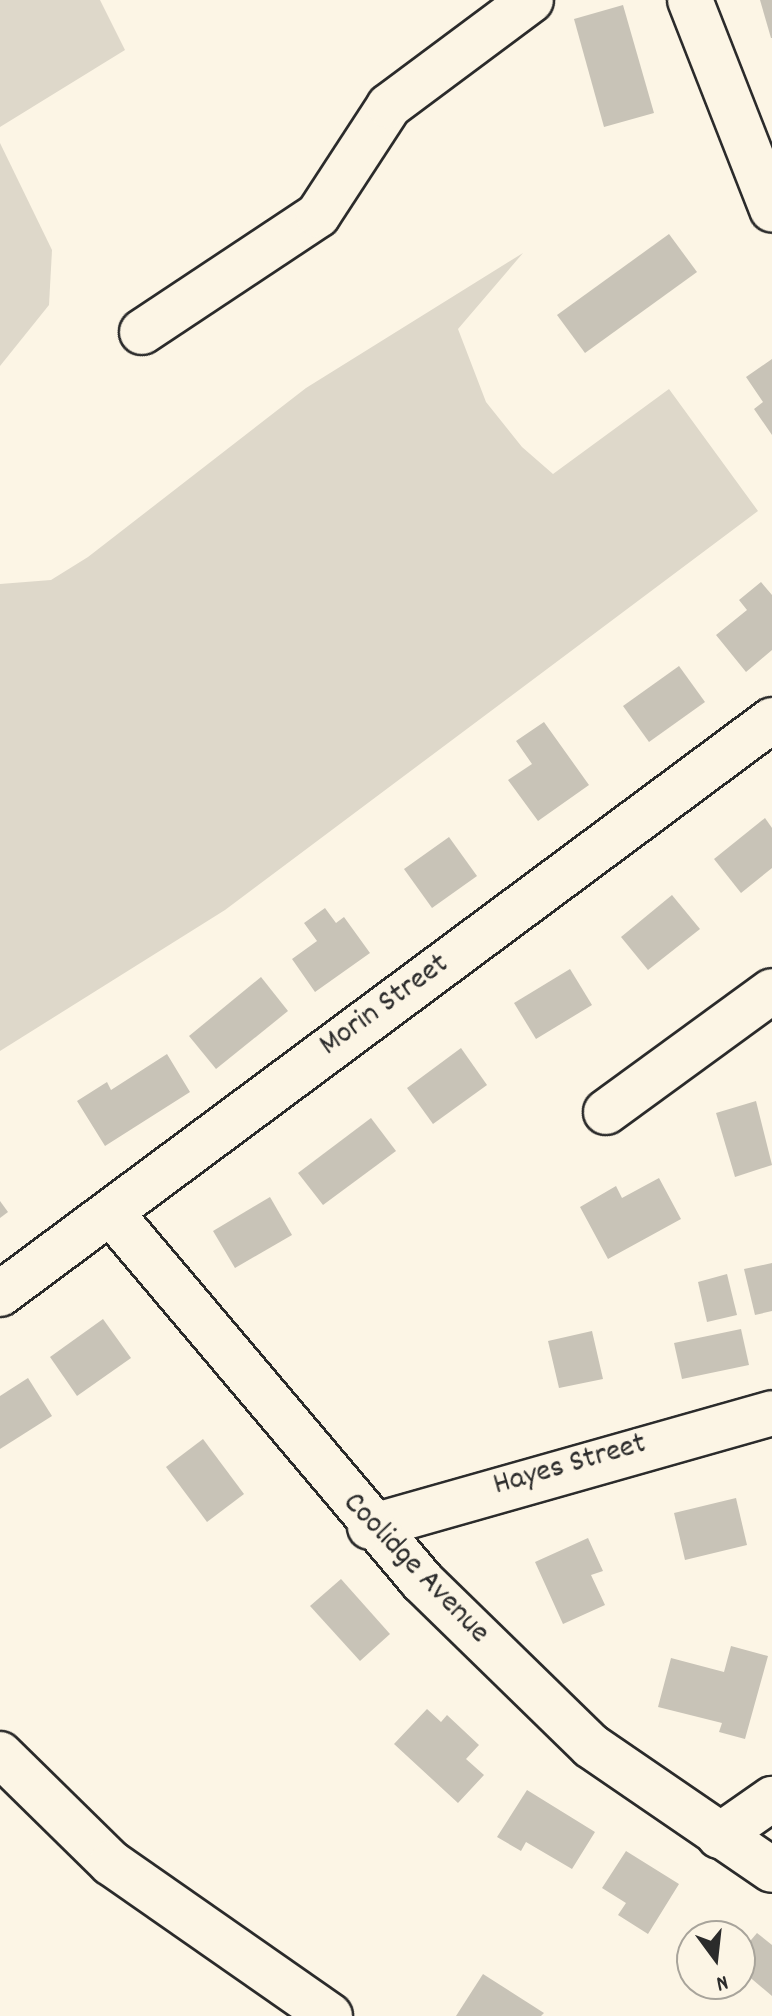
<!DOCTYPE html>
<style>
body{margin:0}
#map{position:relative;width:772px;height:2016px;overflow:hidden;background:#fcf5e5;font-family:Dekko,sans-serif}
div>[style]{position:absolute}
[style*='--x']{left:calc(var(--x)*1px);top:calc(var(--y)*1px);width:calc(var(--w)*1px);rotate:calc(var(--a)*1deg)}
.green>*{inset:0;background:#ded8ca}
.building>*{inset:0;background:#c8c3b7}
.roads{filter:drop-shadow(2px 0 #2b2b2b) drop-shadow(-2px 0 #2b2b2b) drop-shadow(0 2px #2b2b2b) drop-shadow(0 -2px #2b2b2b)}
.minor>*{height:44px;margin:-22px;padding:0 22px;transform-origin:22px;border-radius:22px;background:#fcf5e5}
span{translate:-50% -50%;white-space:nowrap;text-align:center;line-height:1.15;-webkit-text-stroke:8px #fcf5e5;paint-order:stroke}
.street-label{font-size:32px;color:#2b2b2b}
.north{position:absolute;left:676px;top:1920px;width:80px;height:80px;box-sizing:border-box;background:#fcf5e5;border:2px solid #a8a49b;border-radius:50%;rotate:165deg;font-size:22px;font-weight:700;line-height:32px;text-align:center;color:#2b2b2b}
.north::after{content:'';display:block;margin:auto;width:28px;height:36px;background:#2b2b2b;clip-path:polygon(50% 0,100% 100%,50% 72%,0 100%)}
</style>
<div id="map">
<div class="green">
<i style="clip-path:polygon(0 0,100px 0,125px 50px,0 127px)"></i>
<i style="clip-path:polygon(0 143px,52px 250px,49px 305px,0 366px)"></i>
<i style="clip-path:polygon(523px 253px,458px 329px,486px 402px,522px 447px,553px 474px,669px 389px,758px 511px,225px 910px,0 1051px,0 584px,51px 580px,88px 557px,306px 388px)"></i>
</div>
<div class="building">
<i style="clip-path:polygon(760px 0,772px 0,772px 38px,771px 38px)"></i>
<i style="clip-path:polygon(623px 5px,654px 113px,604px 127px,574px 19px)"></i>
<i style="clip-path:polygon(669px 234px,697px 272px,585px 353px,557px 315px)"></i>
<i style="clip-path:polygon(772px 359px,772px 435px,754px 409px,763px 402px,746px 377px)"></i>
<i style="clip-path:polygon(761px 582px,772px 595px,772px 650px,746px 672px,716px 635px,747px 610px,739px 600px)"></i>
<i style="clip-path:polygon(679px 666px,705px 702px,649px 742px,623px 706px)"></i>
<i style="clip-path:polygon(544px 722px,589px 785px,538px 821px,508px 780px,532px 764px,516px 741px)"></i>
<i style="clip-path:polygon(765px 818px,772px 828px,772px 868px,741px 893px,714px 859px)"></i>
<i style="clip-path:polygon(449px 837px,477px 876px,432px 908px,404px 869px)"></i>
<i style="clip-path:polygon(672px 895px,700px 929px,648px 970px,621px 937px)"></i>
<i style="clip-path:polygon(325px 908px,336px 923px,344px 917px,370px 953px,315px 992px,292px 959px,317px 941px,304px 923px)"></i>
<i style="clip-path:polygon(570px 969px,592px 1005px,536px 1039px,514px 1003px)"></i>
<i style="clip-path:polygon(261px 977px,288px 1011px,216px 1069px,189px 1036px)"></i>
<i style="clip-path:polygon(461px 1048px,487px 1085px,433px 1124px,407px 1088px)"></i>
<i style="clip-path:polygon(167px 1054px,190px 1092px,105px 1146px,77px 1101px,107px 1082px,111px 1090px)"></i>
<i style="clip-path:polygon(756px 1101px,772px 1165px,735px 1177px,716px 1113px)"></i>
<i style="clip-path:polygon(371px 1118px,396px 1151px,323px 1205px,298px 1173px)"></i>
<i style="clip-path:polygon(659px 1178px,681px 1219px,608px 1259px,580px 1207px,616px 1186px,622px 1198px)"></i>
<i style="clip-path:polygon(270px 1197px,292px 1235px,235px 1268px,213px 1231px)"></i>
<i style="clip-path:polygon(0 1201px,8px 1212px,0 1218px)"></i>
<i style="clip-path:polygon(772px 1263px,772px 1311px,755px 1315px,744px 1269px)"></i>
<i style="clip-path:polygon(727px 1274px,737px 1315px,707px 1322px,698px 1282px)"></i>
<i style="clip-path:polygon(103px 1319px,131px 1358px,77px 1396px,50px 1357px)"></i>
<i style="clip-path:polygon(741px 1329px,749px 1365px,682px 1379px,674px 1343px)"></i>
<i style="clip-path:polygon(592px 1331px,603px 1379px,559px 1388px,548px 1341px)"></i>
<i style="clip-path:polygon(28px 1378px,52px 1416px,0 1449px,0 1396px)"></i>
<i style="clip-path:polygon(203px 1439px,244px 1494px,207px 1522px,166px 1467px)"></i>
<i style="clip-path:polygon(736px 1498px,747px 1545px,685px 1560px,674px 1513px)"></i>
<i style="clip-path:polygon(588px 1538px,603px 1571px,591px 1575px,605px 1605px,563px 1624px,535px 1562px)"></i>
<i style="clip-path:polygon(341px 1579px,390px 1634px,360px 1661px,310px 1606px)"></i>
<i style="clip-path:polygon(731px 1646px,768px 1656px,745px 1739px,719px 1732px,722px 1723px,658px 1707px,671px 1658px,724px 1672px)"></i>
<i style="clip-path:polygon(427px 1709px,441px 1722px,447px 1715px,479px 1745px,466px 1759px,484px 1775px,458px 1803px,394px 1744px)"></i>
<i style="clip-path:polygon(527px 1790px,595px 1832px,572px 1869px,526px 1842px,521px 1851px,497px 1837px)"></i>
<i style="clip-path:polygon(626px 1851px,679px 1884px,648px 1934px,618px 1915px,626px 1903px,602px 1888px)"></i>
<i style="clip-path:polygon(757px 1933px,772px 1945px,772px 1996px,740px 1969px,740px 1953px)"></i>
<i style="clip-path:polygon(483px 1974px,544px 2013px,541px 2016px,456px 2016px)"></i>
</div>
<div class="roads">
<div class="minor">
<i style="--x:690;--y:0;--w:225;--a:68.6"></i>
<i style="--x:142;--y:332;--w:211;--a:-33.6"></i>
<i style="--x:318;--y:215;--w:130;--a:-56.9"></i>
<i style="--x:389;--y:106;--w:177;--a:-36.7"></i>
<i style="--x:606;--y:1112;--w:205;--a:-36.1"></i>
<i style="--x:111;--y:1213;--w:482;--a:49.8"></i>
<i style="--x:422;--y:1581;--w:236;--a:44.3"></i>
<i style="--x:591;--y:1746;--w:219;--a:34.4"></i>
<i style="--x:0;--y:1294;--w:962;--a:-36.63"></i>
<i style="--x:370;--y:1527;--w:418;--a:-15.8"></i>
<i style="--x:0;--y:1754;--w:156;--a:44.5"></i>
<i style="--x:111;--y:1863;--w:267;--a:34.9"></i>
<i style="--x:719;--y:1836;--w:65;--a:-34.9"></i>
</div>
</div>
<div class="street-label">
<span style="left:385px;top:1006px;rotate:-36deg">Morin Street</span>
<span style="left:570px;top:1466px;rotate:-16deg">Hayes Street</span>
<span style="left:415px;top:1569px;rotate:46deg">Coolidge Avenue</span>
</div>
<div class="north">N</div>
</div>
